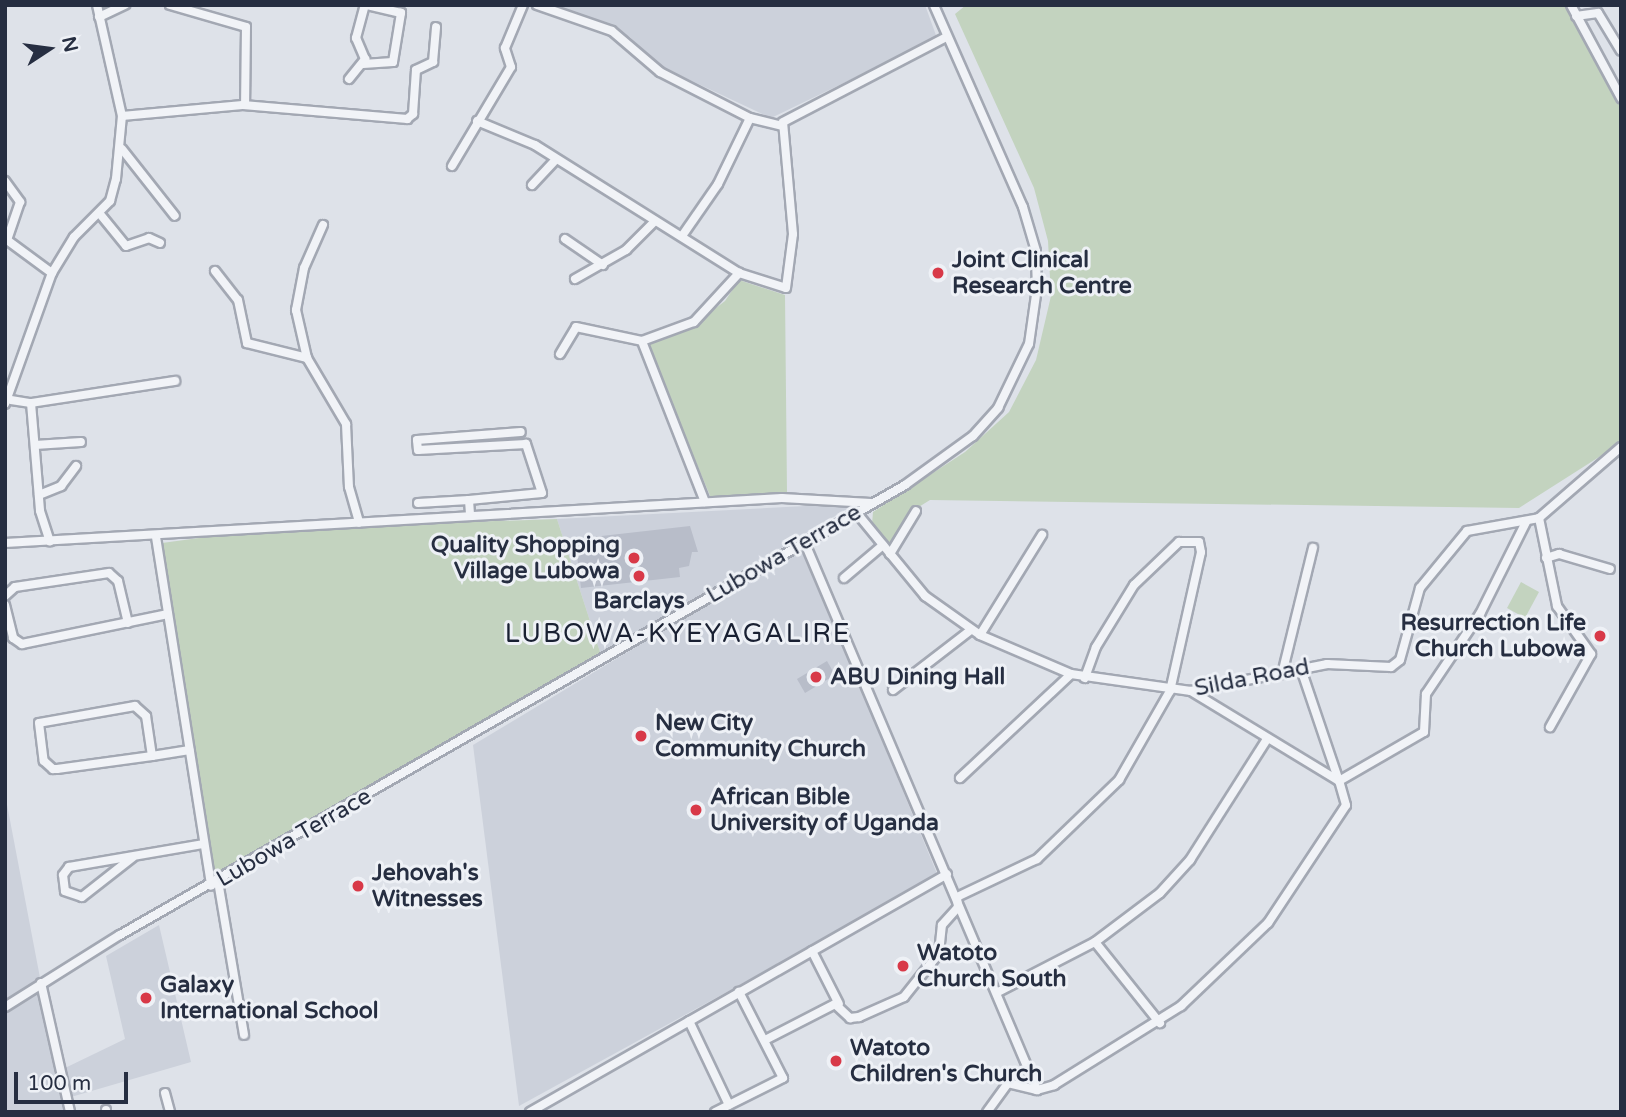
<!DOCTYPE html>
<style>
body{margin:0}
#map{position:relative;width:1626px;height:1117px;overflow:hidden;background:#dee2e9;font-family:"Varela Round",sans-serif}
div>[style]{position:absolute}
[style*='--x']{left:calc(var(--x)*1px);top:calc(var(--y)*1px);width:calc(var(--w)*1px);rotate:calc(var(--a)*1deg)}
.built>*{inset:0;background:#ccd1db}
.green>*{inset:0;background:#c3d3bf}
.building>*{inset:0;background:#b8bdc9}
.roads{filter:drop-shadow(2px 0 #a3a8b3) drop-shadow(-2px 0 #a3a8b3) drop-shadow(0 2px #a3a8b3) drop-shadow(0 -2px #a3a8b3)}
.minor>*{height:8px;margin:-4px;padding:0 4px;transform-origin:4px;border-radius:4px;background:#f1f3f7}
.dots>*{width:19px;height:19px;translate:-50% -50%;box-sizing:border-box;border:4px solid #eef1f6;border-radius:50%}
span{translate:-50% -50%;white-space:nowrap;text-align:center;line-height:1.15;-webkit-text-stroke:6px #eef1f6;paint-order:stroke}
.poi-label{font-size:23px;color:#262e41;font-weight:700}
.left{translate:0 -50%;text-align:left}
.right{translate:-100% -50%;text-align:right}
.street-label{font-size:23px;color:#262e41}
.quarter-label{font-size:26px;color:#192032;letter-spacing:2px}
.frame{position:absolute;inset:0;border:7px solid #262e41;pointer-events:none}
.north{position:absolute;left:14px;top:14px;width:70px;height:70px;-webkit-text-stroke:5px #eef1f6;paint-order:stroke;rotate:77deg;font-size:19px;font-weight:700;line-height:28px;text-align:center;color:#262e41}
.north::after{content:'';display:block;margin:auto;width:24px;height:32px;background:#262e41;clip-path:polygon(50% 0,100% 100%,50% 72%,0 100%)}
.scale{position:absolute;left:14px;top:1072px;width:114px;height:32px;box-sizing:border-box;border:4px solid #262e41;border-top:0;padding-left:9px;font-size:21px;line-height:24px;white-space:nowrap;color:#262e41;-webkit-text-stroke:5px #eef1f6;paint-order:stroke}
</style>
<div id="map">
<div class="built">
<i style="clip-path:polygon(557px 5px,925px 5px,937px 38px,771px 118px,658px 65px,630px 37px)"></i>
<i style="clip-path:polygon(844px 504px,852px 506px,601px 655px,557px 519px)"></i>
<i style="clip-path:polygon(802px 547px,938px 876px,519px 1106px,473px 745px)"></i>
<i style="clip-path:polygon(5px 794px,41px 983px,72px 1112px,5px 1112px)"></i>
<i style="clip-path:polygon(159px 925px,191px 1062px,71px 1097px,65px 1068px,125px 1039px,106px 956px)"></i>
</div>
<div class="green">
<i style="clip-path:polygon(966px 5px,1566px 5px,1621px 104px,1621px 443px,1519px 508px,930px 500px,909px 513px,891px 548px,872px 524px,873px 512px,965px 452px,1009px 412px,1036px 360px,1051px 296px,1048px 241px,1034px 188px,955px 14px)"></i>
<i style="clip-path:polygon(739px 280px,785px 295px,787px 492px,711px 498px,646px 343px,686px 331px,725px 301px)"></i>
<i style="clip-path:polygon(557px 519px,601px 655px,211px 879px,162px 543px,266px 529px)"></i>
<i style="clip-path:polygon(1521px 582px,1539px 592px,1525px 618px,1507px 608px)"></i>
</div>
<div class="building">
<i style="clip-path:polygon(690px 526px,698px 552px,692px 552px,689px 566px,679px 568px,680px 577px,581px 588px,575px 539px)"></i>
<i style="clip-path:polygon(827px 661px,835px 675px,805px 693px,797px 679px)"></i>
</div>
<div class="roads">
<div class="minor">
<i style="--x:170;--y:5;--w:79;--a:16.1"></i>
<i style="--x:246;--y:27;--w:78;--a:90.7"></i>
<i style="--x:537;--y:5;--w:79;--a:19.1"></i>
<i style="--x:612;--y:31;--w:63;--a:40.5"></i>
<i style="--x:660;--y:72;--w:101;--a:27.1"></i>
<i style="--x:750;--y:118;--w:33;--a:14"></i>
<i style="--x:1571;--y:5;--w:106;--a:61.7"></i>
<i style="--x:1576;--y:16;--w:22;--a:-8"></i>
<i style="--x:1598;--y:13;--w:44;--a:58.8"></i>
<i style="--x:99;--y:17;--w:29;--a:-25"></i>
<i style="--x:363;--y:64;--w:30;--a:-4"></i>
<i style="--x:393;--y:62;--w:50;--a:-80.7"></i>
<i style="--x:401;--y:13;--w:37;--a:-167"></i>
<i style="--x:349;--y:79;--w:26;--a:-51"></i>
<i style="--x:365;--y:59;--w:23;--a:-113"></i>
<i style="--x:356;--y:38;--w:34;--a:-75"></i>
<i style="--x:122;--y:116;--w:121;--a:-5.2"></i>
<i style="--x:243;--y:105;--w:165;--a:4.9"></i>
<i style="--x:407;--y:119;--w:8;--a:-40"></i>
<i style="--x:413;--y:114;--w:44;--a:-86.1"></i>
<i style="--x:416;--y:70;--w:19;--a:-25"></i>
<i style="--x:433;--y:62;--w:35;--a:-85"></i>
<i style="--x:477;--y:121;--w:63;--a:22.5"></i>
<i style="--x:535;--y:145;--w:241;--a:32.1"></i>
<i style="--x:739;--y:273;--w:49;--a:17.7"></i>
<i style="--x:786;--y:288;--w:54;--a:-82.6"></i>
<i style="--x:793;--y:234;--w:112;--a:-95.1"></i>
<i style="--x:783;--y:122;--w:184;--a:-27.5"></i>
<i style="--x:122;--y:149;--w:85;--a:51.7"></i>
<i style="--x:452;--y:166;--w:115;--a:-59.2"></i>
<i style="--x:511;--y:67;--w:20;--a:-108"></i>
<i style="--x:505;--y:48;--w:47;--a:-67.3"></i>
<i style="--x:5;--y:181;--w:26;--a:54"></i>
<i style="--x:20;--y:202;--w:40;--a:108.9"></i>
<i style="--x:7;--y:240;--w:56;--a:36.3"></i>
<i style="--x:532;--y:185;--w:35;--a:-47"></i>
<i style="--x:100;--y:214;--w:41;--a:50.9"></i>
<i style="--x:126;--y:246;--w:24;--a:-19"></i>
<i style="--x:149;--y:238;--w:12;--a:24"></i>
<i style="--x:323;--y:225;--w:47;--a:113.8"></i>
<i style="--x:304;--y:268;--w:43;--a:100.8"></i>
<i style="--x:296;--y:310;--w:49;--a:77.1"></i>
<i style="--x:307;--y:358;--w:77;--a:59.4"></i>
<i style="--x:346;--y:424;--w:63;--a:87.3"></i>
<i style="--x:349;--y:487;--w:37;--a:74"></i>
<i style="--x:682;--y:236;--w:63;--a:-55.3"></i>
<i style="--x:718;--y:184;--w:73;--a:-64.1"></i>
<i style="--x:565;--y:239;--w:46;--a:34.4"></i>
<i style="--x:215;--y:271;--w:37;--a:52"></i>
<i style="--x:238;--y:300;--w:44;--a:78.2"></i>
<i style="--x:247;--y:343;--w:62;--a:14"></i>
<i style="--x:575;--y:279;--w:59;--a:-29.6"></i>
<i style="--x:626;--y:250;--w:41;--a:-45"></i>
<i style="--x:560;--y:354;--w:31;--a:-59"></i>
<i style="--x:576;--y:327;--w:67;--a:12"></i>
<i style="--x:11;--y:400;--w:20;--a:9"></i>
<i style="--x:31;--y:403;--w:108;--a:85.2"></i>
<i style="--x:40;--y:511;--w:32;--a:72"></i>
<i style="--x:31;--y:403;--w:146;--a:-8.7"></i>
<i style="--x:5;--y:404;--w:139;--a:-70.3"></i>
<i style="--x:52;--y:273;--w:42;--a:-58.6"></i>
<i style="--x:74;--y:237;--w:51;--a:-45"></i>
<i style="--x:110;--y:201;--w:23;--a:-75"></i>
<i style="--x:116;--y:179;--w:63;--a:-84.6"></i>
<i style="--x:122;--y:116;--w:114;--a:-102.7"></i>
<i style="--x:35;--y:445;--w:46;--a:-3.7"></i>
<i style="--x:39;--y:495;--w:24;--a:-22"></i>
<i style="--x:61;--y:486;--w:25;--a:-53"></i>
<i style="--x:469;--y:500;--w:73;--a:-5.5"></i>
<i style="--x:542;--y:493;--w:52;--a:-108.1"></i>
<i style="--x:526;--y:444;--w:108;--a:176.8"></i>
<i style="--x:418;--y:450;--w:10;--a:-96"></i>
<i style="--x:417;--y:440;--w:104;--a:-4.4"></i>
<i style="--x:705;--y:502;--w:173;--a:-111.4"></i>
<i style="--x:642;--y:341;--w:55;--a:-20.1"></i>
<i style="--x:694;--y:322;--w:67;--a:-47.4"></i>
<i style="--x:418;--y:503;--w:51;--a:-3.4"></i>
<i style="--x:469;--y:500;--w:15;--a:86"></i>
<i style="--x:856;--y:512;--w:109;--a:50.6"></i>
<i style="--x:925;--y:596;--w:67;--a:35.3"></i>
<i style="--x:980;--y:635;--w:99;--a:23.2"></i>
<i style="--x:1071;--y:674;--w:121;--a:8.1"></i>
<i style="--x:1191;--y:691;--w:139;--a:-11.2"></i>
<i style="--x:1327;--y:664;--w:64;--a:2.7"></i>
<i style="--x:1391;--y:667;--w:11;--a:-38"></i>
<i style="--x:1400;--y:660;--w:75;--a:-74.5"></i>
<i style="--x:1420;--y:588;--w:74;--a:-50.5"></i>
<i style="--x:1467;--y:531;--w:73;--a:-10.2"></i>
<i style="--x:1539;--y:518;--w:108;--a:-40.9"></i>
<i style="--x:1539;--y:518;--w:90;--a:78.4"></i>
<i style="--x:1557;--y:606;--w:59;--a:54.7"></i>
<i style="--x:1591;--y:654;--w:84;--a:119.3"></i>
<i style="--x:156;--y:537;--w:353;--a:81"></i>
<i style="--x:804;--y:541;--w:596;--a:67"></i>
<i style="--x:5;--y:543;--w:778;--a:-3.31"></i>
<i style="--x:782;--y:498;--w:89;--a:3.2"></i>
<i style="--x:890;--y:554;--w:50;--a:-58.8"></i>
<i style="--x:1546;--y:558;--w:14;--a:-17"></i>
<i style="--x:1559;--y:554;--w:53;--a:16.4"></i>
<i style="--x:844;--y:578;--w:51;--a:-40.2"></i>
<i style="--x:5;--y:596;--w:13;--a:-42"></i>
<i style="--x:15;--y:587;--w:95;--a:-8.5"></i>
<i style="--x:109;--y:573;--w:12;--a:42"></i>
<i style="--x:118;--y:581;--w:43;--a:76.6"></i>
<i style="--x:5;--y:605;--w:34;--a:76"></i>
<i style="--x:13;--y:638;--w:11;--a:34"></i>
<i style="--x:22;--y:644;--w:149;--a:-11.6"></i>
<i style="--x:980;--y:635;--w:118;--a:-58.2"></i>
<i style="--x:1301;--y:669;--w:118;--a:71.3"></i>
<i style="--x:1339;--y:781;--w:98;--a:-30"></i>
<i style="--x:1424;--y:732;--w:38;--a:-87"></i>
<i style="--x:1426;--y:694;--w:97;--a:-56"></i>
<i style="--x:1480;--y:614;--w:103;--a:-63.4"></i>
<i style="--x:1282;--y:674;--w:130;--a:-76.2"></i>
<i style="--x:893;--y:690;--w:98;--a:-37.6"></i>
<i style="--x:152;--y:756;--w:40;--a:-98.5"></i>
<i style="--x:146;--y:716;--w:15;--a:-138"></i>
<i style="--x:135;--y:706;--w:97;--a:170"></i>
<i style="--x:39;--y:723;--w:38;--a:83"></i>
<i style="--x:44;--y:761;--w:12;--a:42"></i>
<i style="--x:53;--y:769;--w:4;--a:0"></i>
<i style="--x:57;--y:769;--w:96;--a:-7.8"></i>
<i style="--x:152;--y:756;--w:38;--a:-9"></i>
<i style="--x:960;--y:778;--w:152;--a:-43.1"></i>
<i style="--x:133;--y:857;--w:65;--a:141.9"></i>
<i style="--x:82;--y:897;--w:18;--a:-161"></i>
<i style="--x:65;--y:891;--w:16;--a:-97"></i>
<i style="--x:63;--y:875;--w:10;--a:-53"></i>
<i style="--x:69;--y:867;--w:137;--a:-9.7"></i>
<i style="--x:218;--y:881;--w:156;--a:80.4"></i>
<i style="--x:1095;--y:942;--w:104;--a:51.3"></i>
<i style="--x:812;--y:951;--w:59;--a:63"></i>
<i style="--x:41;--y:983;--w:132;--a:77.3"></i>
<i style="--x:998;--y:992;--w:109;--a:-27.3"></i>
<i style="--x:1095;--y:942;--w:81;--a:-37"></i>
<i style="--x:1160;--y:893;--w:45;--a:-47.7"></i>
<i style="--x:1190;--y:860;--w:143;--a:-57.5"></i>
<i style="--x:5;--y:1007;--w:136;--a:-32.1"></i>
<i style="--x:120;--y:935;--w:905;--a:-29.82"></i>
<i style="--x:905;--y:485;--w:84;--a:-35.8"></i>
<i style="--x:973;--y:436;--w:38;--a:-48"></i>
<i style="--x:998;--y:408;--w:71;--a:-64.2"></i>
<i style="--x:1029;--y:344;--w:57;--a:-81.9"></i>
<i style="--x:1037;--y:288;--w:37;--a:-92"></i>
<i style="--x:1036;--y:251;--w:46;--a:-106.5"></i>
<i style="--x:1023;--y:207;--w:221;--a:-113.8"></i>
<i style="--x:689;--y:1021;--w:93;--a:64.5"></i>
<i style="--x:765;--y:1040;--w:79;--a:-27.2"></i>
<i style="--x:835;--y:1004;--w:21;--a:43"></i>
<i style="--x:850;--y:1018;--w:9;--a:-6"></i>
<i style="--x:859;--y:1017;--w:49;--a:-24"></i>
<i style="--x:904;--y:997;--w:56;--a:-51.5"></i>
<i style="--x:939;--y:953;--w:28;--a:-84"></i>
<i style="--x:942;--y:925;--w:24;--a:-48"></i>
<i style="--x:958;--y:907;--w:10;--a:-96"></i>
<i style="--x:957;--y:897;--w:89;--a:-25.4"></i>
<i style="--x:1037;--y:859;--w:114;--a:-43.9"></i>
<i style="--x:1119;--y:780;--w:103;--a:-60.2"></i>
<i style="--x:1170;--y:691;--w:142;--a:-77.4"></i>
<i style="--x:1201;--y:552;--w:10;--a:-101"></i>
<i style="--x:1199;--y:542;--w:20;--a:180"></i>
<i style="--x:1179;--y:542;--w:62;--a:136.3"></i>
<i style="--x:1134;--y:585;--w:73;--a:121.5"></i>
<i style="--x:1096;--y:647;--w:33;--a:110"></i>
<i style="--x:165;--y:1093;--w:20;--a:75"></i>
<i style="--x:106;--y:1110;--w:2;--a:90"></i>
<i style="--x:530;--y:1112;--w:480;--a:-29.7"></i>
<i style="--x:715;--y:1112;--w:76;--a:-26.6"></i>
<i style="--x:783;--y:1078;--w:97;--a:-117.1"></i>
<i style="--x:987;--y:1112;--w:36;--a:-54"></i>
<i style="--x:1008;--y:1083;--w:30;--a:14"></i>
<i style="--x:1037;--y:1090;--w:18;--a:-16"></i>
<i style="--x:1054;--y:1085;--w:150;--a:-31.9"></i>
<i style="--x:1181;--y:1006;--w:120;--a:-43.7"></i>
<i style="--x:1268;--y:923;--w:141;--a:-56.5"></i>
<i style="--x:1346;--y:805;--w:25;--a:-106"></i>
<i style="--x:1339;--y:781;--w:173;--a:-148.7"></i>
</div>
</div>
<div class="dots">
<i style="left:938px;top:273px;background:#d83948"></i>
<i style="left:634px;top:558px;background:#d83948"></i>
<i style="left:639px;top:576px;background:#d83948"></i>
<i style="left:1600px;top:636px;background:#d83948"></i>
<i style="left:816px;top:677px;background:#d83948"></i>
<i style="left:641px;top:736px;background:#d83948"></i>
<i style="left:696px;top:810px;background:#d83948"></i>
<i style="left:358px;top:886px;background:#d83948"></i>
<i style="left:903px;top:966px;background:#d83948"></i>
<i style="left:146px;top:998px;background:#d83948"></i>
<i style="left:836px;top:1061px;background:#d83948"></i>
</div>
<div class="poi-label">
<span class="left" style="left:952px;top:273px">Joint Clinical<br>Research Centre</span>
<span class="right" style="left:620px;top:558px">Quality Shopping<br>Village Lubowa</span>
<span style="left:639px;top:601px">Barclays</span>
<span class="right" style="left:1586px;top:636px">Resurrection Life<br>Church Lubowa</span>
<span class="left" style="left:830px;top:677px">ABU Dining Hall</span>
<span class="left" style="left:655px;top:736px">New City<br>Community Church</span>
<span class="left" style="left:710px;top:810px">African Bible<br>University of Uganda</span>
<span class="left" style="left:372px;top:886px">Jehovah's<br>Witnesses</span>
<span class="left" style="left:917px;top:966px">Watoto<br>Church South</span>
<span class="left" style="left:160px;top:998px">Galaxy<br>International School</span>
<span class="left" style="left:850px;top:1061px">Watoto<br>Children's Church</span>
</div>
<div class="street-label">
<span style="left:784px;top:554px;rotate:-30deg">Lubowa Terrace</span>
<span style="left:1252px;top:678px;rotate:-11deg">Silda Road</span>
<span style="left:294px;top:838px;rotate:-30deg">Lubowa Terrace</span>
</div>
<div class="quarter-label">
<span style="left:678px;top:634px">LUBOWA-KYEYAGALIRE</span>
</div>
<div class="frame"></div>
<div class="north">N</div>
<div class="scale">100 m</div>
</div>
